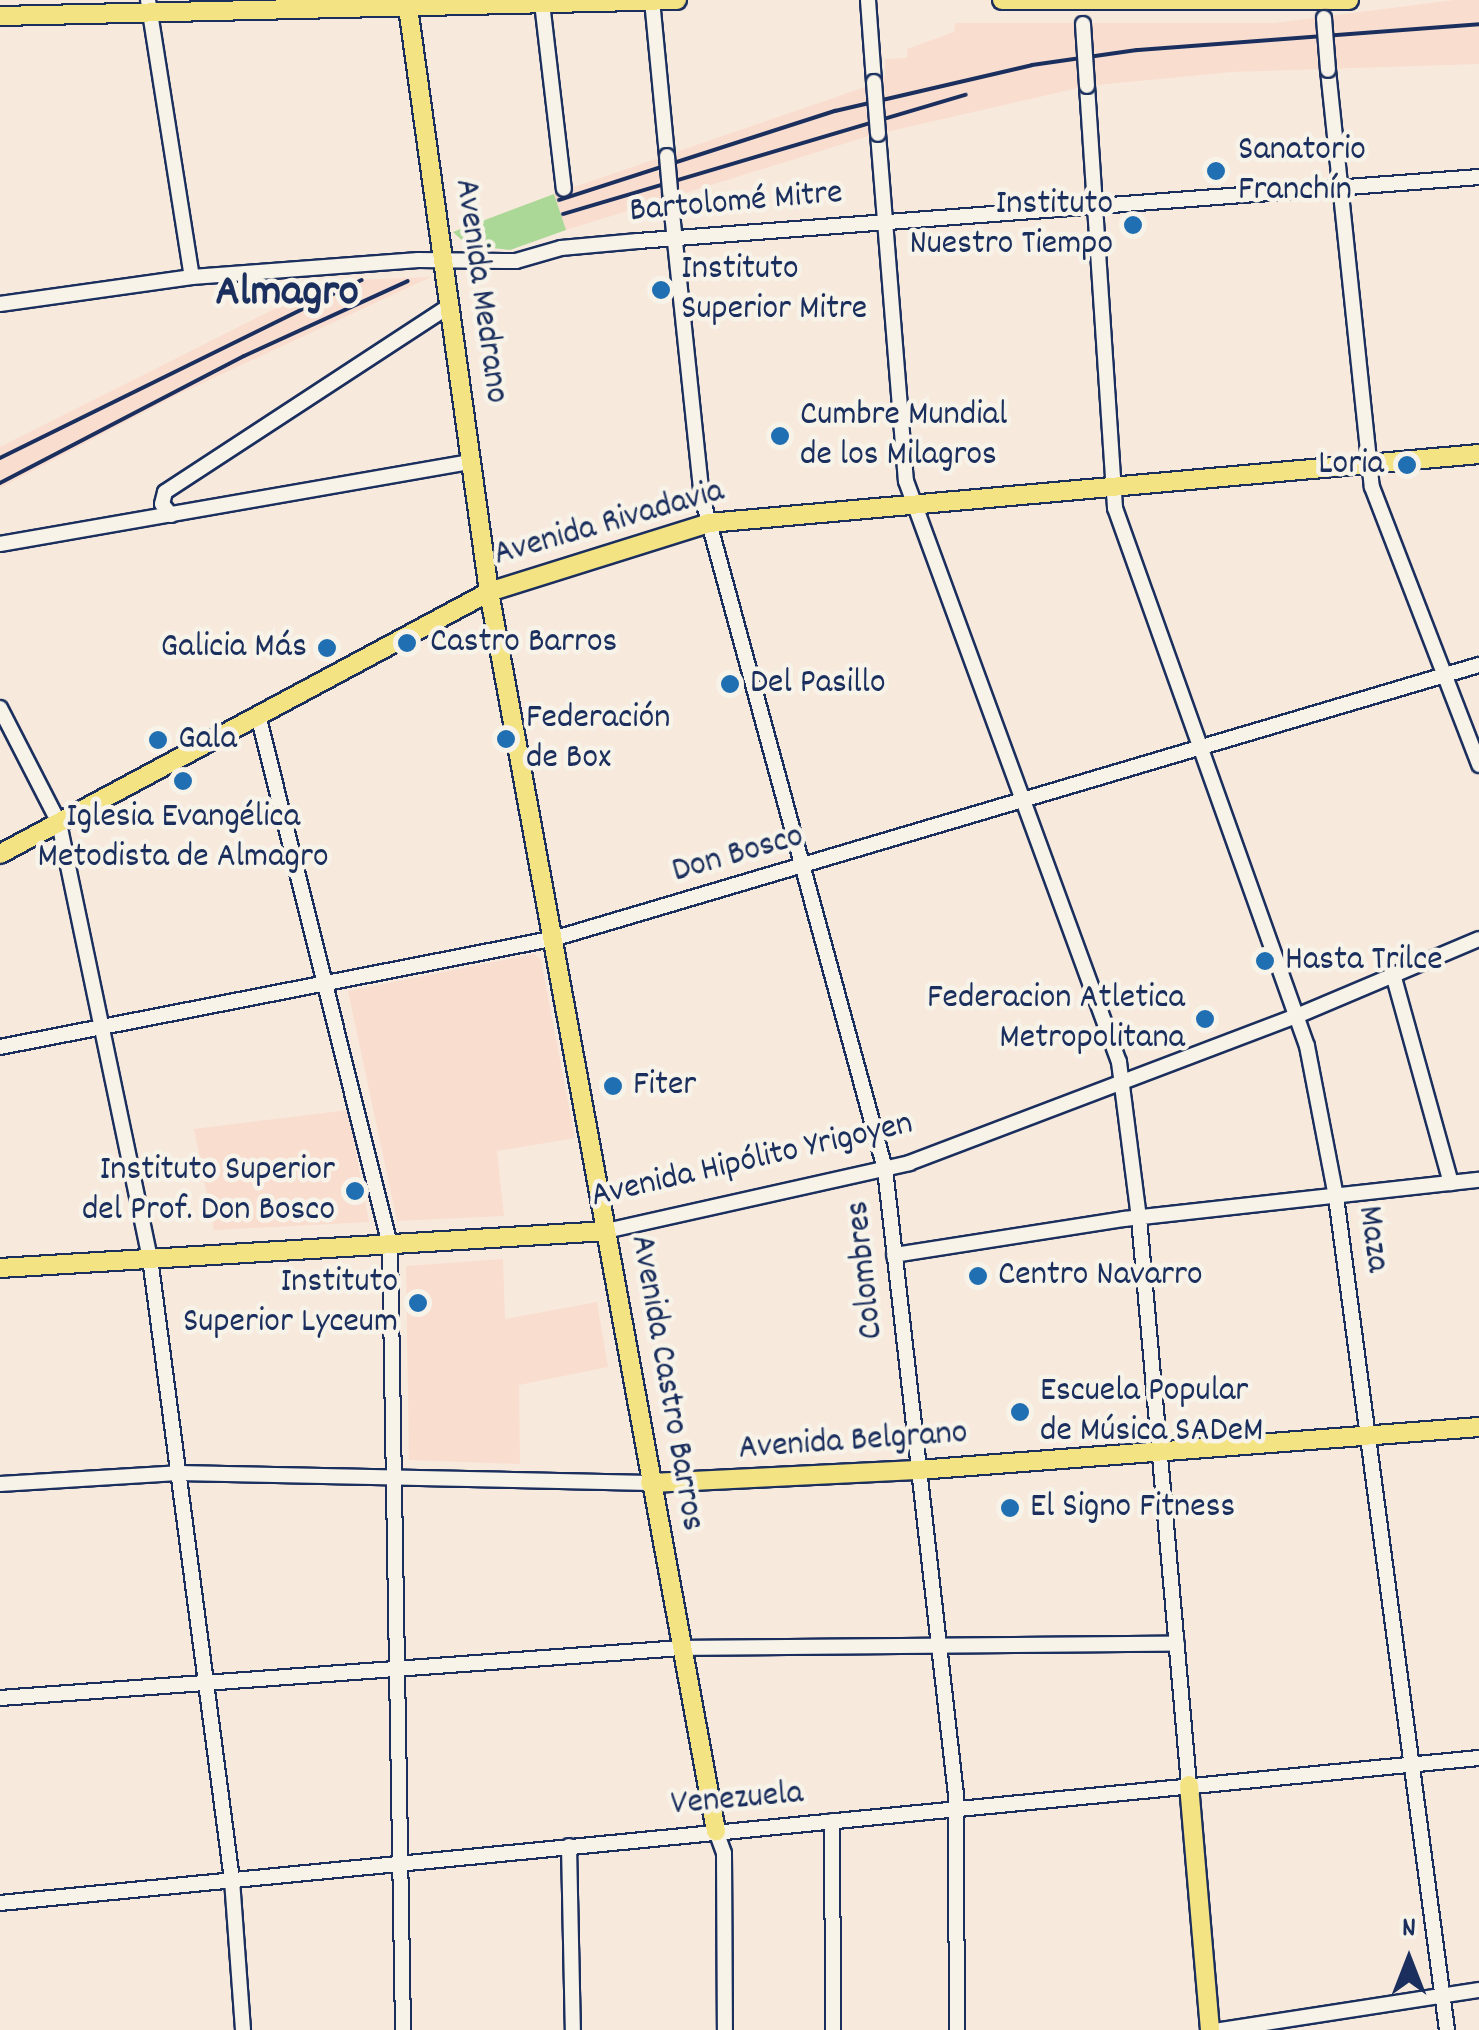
<!DOCTYPE html>
<meta charset="utf-8">
<style>
body{margin:0}
#map{position:relative;width:1479px;height:2030px;overflow:hidden;background:#f8e9dd;font-family:Dekko,sans-serif}
div>[style]{position:absolute}
[style*='--x']{left:calc(var(--x)*1px);top:calc(var(--y)*1px);width:calc(var(--w)*1px);rotate:calc(var(--a)*1deg)}
.built>*{inset:0;background:#f9ddcf}
.green>*{inset:0;background:#abd896}
.roads{filter:drop-shadow(2px 0 #1b2f5e) drop-shadow(-2px 0 #1b2f5e) drop-shadow(0 2px #1b2f5e) drop-shadow(0 -2px #1b2f5e)}
.minor>*{height:14px;margin:-7px;padding:0 7px;transform-origin:7px;border-radius:7px;background:#f7f3e8}
.major>*{height:18px;margin:-9px;padding:0 9px;transform-origin:9px;border-radius:9px;background:#f4e382}
.rail>*{height:4px;margin:-2px;padding:0 2px;transform-origin:2px;border-radius:2px;background:#1b2f5e}
.bridges{filter:drop-shadow(2px 0 #1b2f5e) drop-shadow(-2px 0 #1b2f5e) drop-shadow(0 2px #1b2f5e) drop-shadow(0 -2px #1b2f5e)}
.minor-bridge>*{height:14px;margin:-7px;padding:0 7px;transform-origin:7px;border-radius:7px;background:#f7f3e8}
.dots>*{width:28px;height:28px;translate:-50% -50%;box-sizing:border-box;border:5px solid #f7f3e8;border-radius:50%}
span{translate:-50% -50%;white-space:nowrap;text-align:center;line-height:1.15;-webkit-text-stroke:9px #f7f3e8;paint-order:stroke}
.poi-label{font-size:35px;color:#1b2f5e}
.left{translate:0 -50%;text-align:left}
.right{translate:-100% -50%;text-align:right}
.street-label{font-size:35px;color:#1b2f5e}
.district-label{font-size:45px;color:#1b2f5e;font-weight:700}
.north{position:absolute;left:1359px;top:1910px;width:100px;height:100px;-webkit-text-stroke:8px #f7f3e8;paint-order:stroke;rotate:0deg;font-size:28px;font-weight:700;line-height:40px;text-align:center;color:#1b2f5e}
.north::after{content:'';display:block;margin:auto;width:35px;height:45px;background:#1b2f5e;clip-path:polygon(50% 0,100% 100%,50% 72%,0 100%)}
</style>
<div id="map">
<div class="built">
<i style="clip-path:polygon(1454px 0,1479px 0,1479px 64px,1232px 72px,1087px 86px,869px 136px,566px 230px,554px 194px,865px 87px,885px 76px,885px 59px,907px 58px,907px 49px,954px 32px,955px 23px,1274px 23px)"></i>
<i style="clip-path:polygon(431px 277px,175px 396px,0 488px,0 447px,330px 281px)"></i>
<i style="clip-path:polygon(534px 954px,541px 960px,575px 1138px,497px 1151px,504px 1216px,397px 1221px,348px 991px)"></i>
<i style="clip-path:polygon(348px 1110px,369px 1222px,214px 1230px,194px 1129px)"></i>
<i style="clip-path:polygon(503px 1259px,505px 1319px,597px 1302px,608px 1367px,519px 1385px,520px 1464px,409px 1460px,406px 1266px)"></i>
</div>
<div class="green">
<i style="clip-path:polygon(554px 194px,566px 230px,510px 250px,467px 245px,453px 232px)"></i>
</div>
<div class="roads">
<div class="minor">
<i style="--x:148;--y:0;--w:280;--a:81"></i>
<i style="--x:652;--y:0;--w:157;--a:84.5"></i>
<i style="--x:868;--y:0;--w:82;--a:85.8"></i>
<i style="--x:542;--y:3;--w:187;--a:83.3"></i>
<i style="--x:1328;--y:70;--w:419;--a:84"></i>
<i style="--x:1372;--y:487;--w:298;--a:68.9"></i>
<i style="--x:1087;--y:86;--w:423;--a:86.2"></i>
<i style="--x:1115;--y:508;--w:571;--a:70.36"></i>
<i style="--x:1307;--y:1046;--w:154;--a:79.1"></i>
<i style="--x:1336;--y:1197;--w:840;--a:82.41"></i>
<i style="--x:878;--y:134;--w:348;--a:85.4"></i>
<i style="--x:906;--y:481;--w:619;--a:69.87"></i>
<i style="--x:1119;--y:1062;--w:157;--a:82.7"></i>
<i style="--x:1139;--y:1218;--w:569;--a:84.96"></i>
<i style="--x:670;--y:194;--w:305;--a:84"></i>
<i style="--x:702;--y:497;--w:696;--a:74.77"></i>
<i style="--x:885;--y:1169;--w:630;--a:83.53"></i>
<i style="--x:956;--y:1795;--w:235;--a:89.8"></i>
<i style="--x:0;--y:304;--w:194;--a:-8"></i>
<i style="--x:192;--y:277;--w:227;--a:-4.3"></i>
<i style="--x:418;--y:260;--w:98;--a:0.6"></i>
<i style="--x:516;--y:261;--w:47;--a:-16.1"></i>
<i style="--x:561;--y:248;--w:77;--a:-5.2"></i>
<i style="--x:638;--y:241;--w:843;--a:-4.35"></i>
<i style="--x:171;--y:515;--w:14;--a:-129"></i>
<i style="--x:162;--y:504;--w:12;--a:-76"></i>
<i style="--x:165;--y:492;--w:339;--a:-33.2"></i>
<i style="--x:0;--y:544;--w:479;--a:-9.9"></i>
<i style="--x:0;--y:708;--w:129;--a:62.8"></i>
<i style="--x:59;--y:823;--w:444;--a:78.2"></i>
<i style="--x:150;--y:1258;--w:627;--a:82.49"></i>
<i style="--x:232;--y:1880;--w:150;--a:85.8"></i>
<i style="--x:259;--y:719;--w:542;--a:76.02"></i>
<i style="--x:390;--y:1245;--w:785;--a:89.05"></i>
<i style="--x:1393;--y:974;--w:217;--a:74.5"></i>
<i style="--x:0;--y:1047;--w:567;--a:-11.09"></i>
<i style="--x:556;--y:938;--w:963;--a:-16.48"></i>
<i style="--x:606;--y:1231;--w:311;--a:-12.6"></i>
<i style="--x:909;--y:1163;--w:417;--a:-20.8"></i>
<i style="--x:1299;--y:1015;--w:195;--a:-22.9"></i>
<i style="--x:894;--y:1255;--w:233;--a:-8.9"></i>
<i style="--x:1124;--y:1219;--w:357;--a:-6.3"></i>
<i style="--x:0;--y:1484;--w:178;--a:-3.5"></i>
<i style="--x:178;--y:1473;--w:472;--a:1.2"></i>
<i style="--x:0;--y:1698;--w:683;--a:-4.2"></i>
<i style="--x:681;--y:1648;--w:496;--a:-0.5"></i>
<i style="--x:832;--y:1821;--w:209;--a:89.7"></i>
<i style="--x:716;--y:1831;--w:23;--a:70"></i>
<i style="--x:724;--y:1853;--w:177;--a:89.7"></i>
<i style="--x:569;--y:1846;--w:184;--a:88.8"></i>
<i style="--x:0;--y:1903;--w:1486;--a:-5.6"></i>
<i style="--x:1220;--y:2030;--w:262;--a:-8.8"></i>
</div>
<div class="major">
<i style="--x:407;--y:0;--w:598;--a:82.11"></i>
<i style="--x:489;--y:592;--w:1260;--a:79.62"></i>
<i style="--x:1002;--y:0;--w:347;--a:0"></i>
<i style="--x:0;--y:16;--w:677;--a:-1.35"></i>
<i style="--x:0;--y:854;--w:555;--a:-28.18"></i>
<i style="--x:489;--y:592;--w:231;--a:-17.4"></i>
<i style="--x:709;--y:523;--w:773;--a:-5.12"></i>
<i style="--x:0;--y:1268;--w:607;--a:-3.49"></i>
<i style="--x:650;--y:1483;--w:268;--a:-2.8"></i>
<i style="--x:918;--y:1470;--w:563;--a:-4.38"></i>
<i style="--x:1189;--y:1785;--w:246;--a:85.1"></i>
</div>
</div>
<div class="rail">
<i style="--x:559;--y:200;--w:290;--a:-17.9"></i>
<i style="--x:835;--y:111;--w:202;--a:-13.1"></i>
<i style="--x:1032;--y:65;--w:106;--a:-8.1"></i>
<i style="--x:1137;--y:50;--w:343;--a:-4.3"></i>
<i style="--x:563;--y:214;--w:420;--a:-16.5"></i>
<i style="--x:0;--y:458;--w:403;--a:-26.2"></i>
<i style="--x:0;--y:483;--w:275;--a:-27.5"></i>
<i style="--x:244;--y:356;--w:180;--a:-24.6"></i>
</div>
<div class="bridges">
<div class="minor-bridge">
<i style="--x:1324;--y:18;--w:52;--a:85.6"></i>
<i style="--x:1083;--y:24;--w:62;--a:86.3"></i>
<i style="--x:874;--y:82;--w:52;--a:85.6"></i>
<i style="--x:667;--y:156;--w:38;--a:85"></i>
</div>
</div>
<div class="dots">
<i style="left:1216px;top:171px;background:#1f6fb2"></i>
<i style="left:1133px;top:225px;background:#1f6fb2"></i>
<i style="left:661px;top:290px;background:#1f6fb2"></i>
<i style="left:780px;top:436px;background:#1f6fb2"></i>
<i style="left:1407px;top:465px;background:#1f6fb2"></i>
<i style="left:407px;top:643px;background:#1f6fb2"></i>
<i style="left:327px;top:648px;background:#1f6fb2"></i>
<i style="left:730px;top:684px;background:#1f6fb2"></i>
<i style="left:506px;top:739px;background:#1f6fb2"></i>
<i style="left:158px;top:740px;background:#1f6fb2"></i>
<i style="left:183px;top:781px;background:#1f6fb2"></i>
<i style="left:1265px;top:961px;background:#1f6fb2"></i>
<i style="left:1205px;top:1019px;background:#1f6fb2"></i>
<i style="left:613px;top:1086px;background:#1f6fb2"></i>
<i style="left:355px;top:1191px;background:#1f6fb2"></i>
<i style="left:978px;top:1276px;background:#1f6fb2"></i>
<i style="left:418px;top:1303px;background:#1f6fb2"></i>
<i style="left:1020px;top:1412px;background:#1f6fb2"></i>
<i style="left:1010px;top:1508px;background:#1f6fb2"></i>
</div>
<div class="poi-label">
<span class="left" style="left:1238px;top:171px">Sanatorio<br>Franchín</span>
<span class="right" style="left:1113px;top:225px">Instituto<br>Nuestro Tiempo</span>
<span class="left" style="left:681px;top:290px">Instituto<br>Superior Mitre</span>
<span class="left" style="left:800px;top:436px">Cumbre Mundial<br>de los Milagros</span>
<span class="right" style="left:1384px;top:465px">Loria</span>
<span class="left" style="left:430px;top:643px">Castro Barros</span>
<span class="right" style="left:307px;top:648px">Galicia Más</span>
<span class="left" style="left:750px;top:684px">Del Pasillo</span>
<span class="left" style="left:526px;top:739px">Federación<br>de Box</span>
<span class="left" style="left:178px;top:740px">Gala</span>
<span style="left:183px;top:838px">Iglesia Evangélica<br>Metodista de Almagro</span>
<span class="left" style="left:1285px;top:961px">Hasta Trilce</span>
<span class="right" style="left:1185px;top:1019px">Federacion Atletica<br>Metropolitana</span>
<span class="left" style="left:633px;top:1086px">Fiter</span>
<span class="right" style="left:335px;top:1191px">Instituto Superior<br>del Prof. Don Bosco</span>
<span class="left" style="left:998px;top:1276px">Centro Navarro</span>
<span class="right" style="left:398px;top:1303px">Instituto<br>Superior Lyceum</span>
<span class="left" style="left:1040px;top:1412px">Escuela Popular<br>de Música SADeM</span>
<span class="left" style="left:1030px;top:1508px">El Signo Fitness</span>
</div>
<div class="street-label">
<span style="left:736px;top:203px;rotate:-5deg">Bartolomé Mitre</span>
<span style="left:480px;top:291px;rotate:82deg">Avenida Medrano</span>
<span style="left:609px;top:524px;rotate:-16deg">Avenida Rivadavia</span>
<span style="left:738px;top:855px;rotate:-16deg">Don Bosco</span>
<span style="left:752px;top:1161px;rotate:-13deg">Avenida Hipólito Yrigoyen</span>
<span style="left:1372px;top:1239px;rotate:82deg">Maza</span>
<span style="left:866px;top:1270px;rotate:-96deg">Colombres</span>
<span style="left:666px;top:1383px;rotate:80deg">Avenida Castro Barros</span>
<span style="left:853px;top:1442px;rotate:-4deg">Avenida Belgrano</span>
<span style="left:737px;top:1800px;rotate:-5deg">Venezuela</span>
</div>
<div class="district-label">
<span style="left:287px;top:295px">Almagro</span>
</div>
<div class="north">N</div>
</div>
